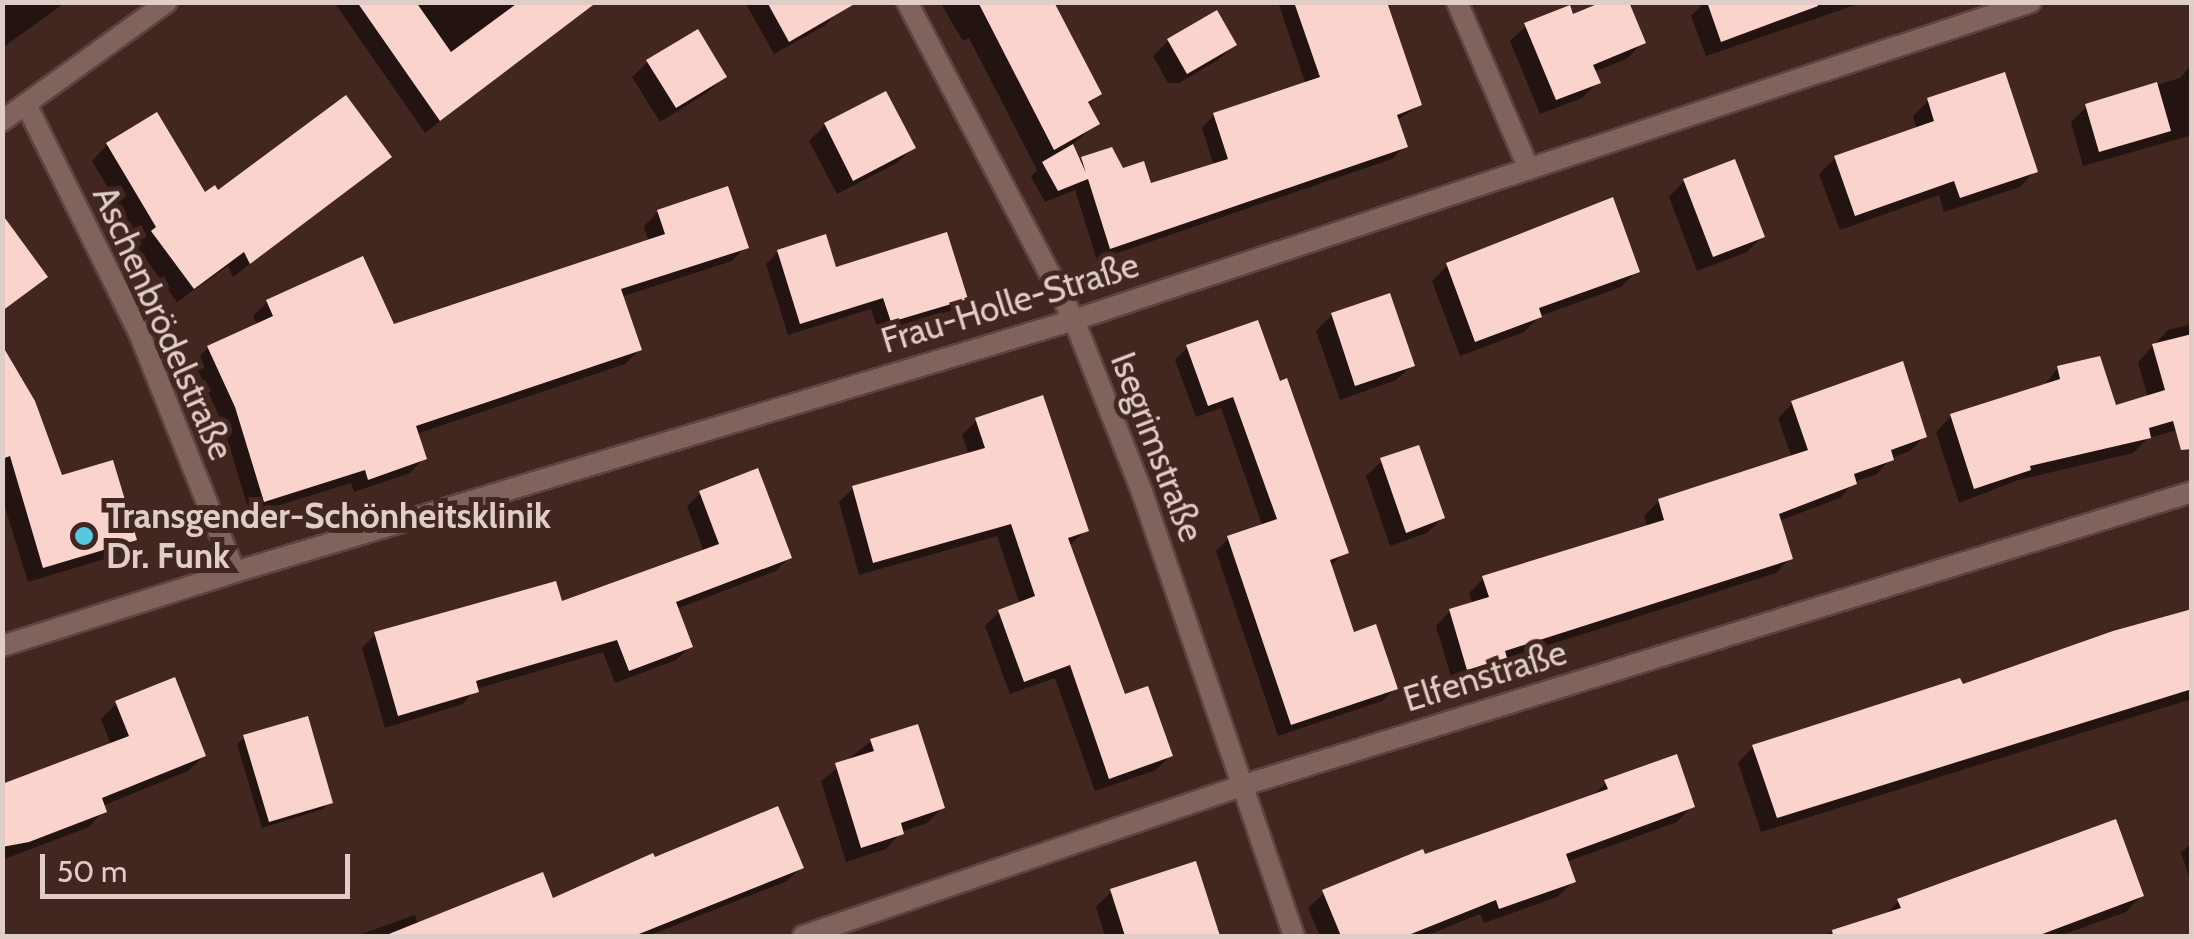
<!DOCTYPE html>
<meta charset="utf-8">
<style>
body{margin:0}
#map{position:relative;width:2194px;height:939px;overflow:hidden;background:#422620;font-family:Cabin,sans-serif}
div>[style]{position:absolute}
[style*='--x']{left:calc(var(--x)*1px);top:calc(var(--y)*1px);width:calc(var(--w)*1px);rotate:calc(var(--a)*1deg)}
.shadow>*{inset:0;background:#0007}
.building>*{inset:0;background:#fad4cc}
.roads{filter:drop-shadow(2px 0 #5e443e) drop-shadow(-2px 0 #5e443e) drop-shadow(0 2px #5e443e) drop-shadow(0 -2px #5e443e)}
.street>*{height:20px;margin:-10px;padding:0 10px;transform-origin:10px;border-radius:10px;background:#7f635c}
.dots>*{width:28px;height:28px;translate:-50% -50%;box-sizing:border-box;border:5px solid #422620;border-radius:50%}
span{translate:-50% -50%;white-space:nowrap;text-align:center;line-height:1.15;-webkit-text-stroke:10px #422620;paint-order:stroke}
.street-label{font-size:35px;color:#e0cdc8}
.poi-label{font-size:35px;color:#e0cdc8;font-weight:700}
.left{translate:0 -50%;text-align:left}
.frame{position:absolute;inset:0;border:5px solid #e0cdc8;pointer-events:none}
.scale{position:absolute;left:40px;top:854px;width:310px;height:45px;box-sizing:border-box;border:5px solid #e0cdc8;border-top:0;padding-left:12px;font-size:30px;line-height:35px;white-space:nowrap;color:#e0cdc8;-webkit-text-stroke:8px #422620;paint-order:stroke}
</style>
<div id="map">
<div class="shadow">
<i style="clip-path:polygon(2px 2px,66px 2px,2px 48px)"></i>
<i style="clip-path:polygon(334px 2px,592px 2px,425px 133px)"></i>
<i style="clip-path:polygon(745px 2px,833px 2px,838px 12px,824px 26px,774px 54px)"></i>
<i style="clip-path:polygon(940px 2px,1051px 2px,1099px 94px,1088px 105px,1097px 123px,1071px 146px,1079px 163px,1082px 159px,1122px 171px,1150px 186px,1214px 166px,1202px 128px,1214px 115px,1306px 85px,1278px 2px,1387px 2px,1420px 105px,1396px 121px,1405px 146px,1392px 159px,1097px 260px,1075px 190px,1045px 202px,1031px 177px,1037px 170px,969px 38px,963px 41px)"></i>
<i style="clip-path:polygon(1705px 2px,1864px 2px,1706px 56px,1691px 16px)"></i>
<i style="clip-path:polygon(1572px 18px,1643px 42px,1628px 58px,1594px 72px,1598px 82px,1582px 98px,1540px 114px,1510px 41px,1526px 26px)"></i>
<i style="clip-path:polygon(1168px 41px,1234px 45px,1218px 60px,1179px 83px,1168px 83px,1153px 56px)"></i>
<i style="clip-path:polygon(648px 62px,724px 77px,708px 92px,660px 122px,632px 77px)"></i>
<i style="clip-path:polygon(2192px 64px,2192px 135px,2083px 166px,2071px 122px,2087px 106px,2180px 78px)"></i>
<i style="clip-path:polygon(885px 94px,913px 147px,897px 163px,837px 194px,809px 141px,825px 125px)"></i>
<i style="clip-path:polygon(1928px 101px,2035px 171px,2020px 187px,1944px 212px,1939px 195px,1840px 230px,1819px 174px,1835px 158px,1917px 130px,1913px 116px)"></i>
<i style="clip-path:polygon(156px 116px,204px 196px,389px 156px,233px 277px,228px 266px,177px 302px,138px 248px,142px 244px,92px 161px,107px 145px)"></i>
<i style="clip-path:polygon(1684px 181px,1763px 236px,1747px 252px,1697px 271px,1669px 197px)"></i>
<i style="clip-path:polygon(1612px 200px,1637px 271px,1621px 287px,1540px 316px,1524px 332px,1460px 356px,1432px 281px,1448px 265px)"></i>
<i style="clip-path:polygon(658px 212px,746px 247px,732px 261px,621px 297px,639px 350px,625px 364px,416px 434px,424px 458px,410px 473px,354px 492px,351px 483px,250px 514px,222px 422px,194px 362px,208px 348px,258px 325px,253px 316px,267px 302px,392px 327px,649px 242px,644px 226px)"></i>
<i style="clip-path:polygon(778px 252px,834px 270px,965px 298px,953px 310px,879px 333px,871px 309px,788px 335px,766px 264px)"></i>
<i style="clip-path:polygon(1332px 315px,1412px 365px,1396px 380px,1340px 400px,1316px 331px)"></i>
<i style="clip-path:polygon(1256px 323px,1346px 552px,1330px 566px,1352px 635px,1395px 689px,1382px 701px,1278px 736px,1216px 551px,1229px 538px,1263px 527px,1221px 408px,1196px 417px,1175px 360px,1188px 347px)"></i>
<i style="clip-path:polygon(2192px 324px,2192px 426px,2148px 438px,2133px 453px,2018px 480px,1959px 503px,1936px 432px,1951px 416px,2043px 387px,2058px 368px,2114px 408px,2148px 398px,2138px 362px,2168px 330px)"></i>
<i style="clip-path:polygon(2px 393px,61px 478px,134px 540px,118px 555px,28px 582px,2px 497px)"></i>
<i style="clip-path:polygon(1792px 404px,1925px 436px,1910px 451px,1891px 458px,1877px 474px,1854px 482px,1840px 498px,1779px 521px,1790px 558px,1776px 573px,1501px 660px,1490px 672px,1453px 683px,1436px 626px,1450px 611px,1473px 604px,1469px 593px,1484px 578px,1648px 528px,1644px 516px,1659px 501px,1792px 458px,1778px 418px)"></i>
<i style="clip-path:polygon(977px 420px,1086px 530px,1069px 546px,1124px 697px,1170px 756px,1156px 770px,1095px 791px,1055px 678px,1010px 694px,985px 626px,999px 612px,1020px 605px,997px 536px,859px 575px,839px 502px,853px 488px,969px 455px,962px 435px)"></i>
<i style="clip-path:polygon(1382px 461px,1442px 518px,1427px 533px,1390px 546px,1366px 476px)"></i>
<i style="clip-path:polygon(701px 493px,789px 557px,776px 571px,676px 609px,690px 647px,676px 660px,615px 683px,603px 652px,476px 689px,463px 704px,385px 728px,362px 648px,375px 635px,560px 605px,704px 552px,687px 506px)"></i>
<i style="clip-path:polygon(2192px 611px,2192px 699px,1761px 832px,1738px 763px,1753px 747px,1961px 688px)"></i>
<i style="clip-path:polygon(117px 703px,204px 756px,188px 771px,102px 806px,104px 811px,89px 827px,2px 860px,2px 787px,111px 745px,101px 719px)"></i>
<i style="clip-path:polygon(245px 737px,330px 802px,323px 809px,262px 828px,237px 744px)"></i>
<i style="clip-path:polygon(871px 741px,943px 807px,927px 823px,901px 832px,886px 849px,846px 862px,821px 781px)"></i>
<i style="clip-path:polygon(1606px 783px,1692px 806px,1677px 822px,1566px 862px,1573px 882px,1557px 897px,1484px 923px,1480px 914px,1425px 936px,1320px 936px,1308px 908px,1324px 893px,1590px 798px)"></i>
<i style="clip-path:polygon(2192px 842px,2192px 885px,2181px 853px)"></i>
<i style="clip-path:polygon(654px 860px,801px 867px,787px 881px,648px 936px,356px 936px,415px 915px,418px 924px,552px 901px)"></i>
<i style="clip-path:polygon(1194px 864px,1218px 936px,1105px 936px,1096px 907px,1111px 892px)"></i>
<i style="clip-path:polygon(2141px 896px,2126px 912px,2059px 936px,1820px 936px,1885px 915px,1899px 901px)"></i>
</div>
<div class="building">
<i style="clip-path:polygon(357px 2px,416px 2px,451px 52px,519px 2px,597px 2px,440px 121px)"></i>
<i style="clip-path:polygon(767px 2px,858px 2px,789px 42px)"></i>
<i style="clip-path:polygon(978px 2px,1054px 2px,1102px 94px,1088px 102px,1100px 124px,1054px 150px)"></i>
<i style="clip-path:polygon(1294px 2px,1387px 2px,1422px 105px,1397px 115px,1408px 147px,1110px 249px,1088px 179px,1058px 191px,1042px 162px,1073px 144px,1086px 173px,1081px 157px,1112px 147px,1123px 168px,1144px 161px,1151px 183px,1228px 159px,1213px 113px,1320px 77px)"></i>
<i style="clip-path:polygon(1602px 2px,1629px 2px,1646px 43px,1593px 65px,1601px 83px,1556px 100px,1524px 23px,1570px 5px,1573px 14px)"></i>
<i style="clip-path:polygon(1707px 2px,1817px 2px,1818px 6px,1721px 42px)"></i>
<i style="clip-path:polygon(1217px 10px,1237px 45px,1187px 74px,1167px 39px)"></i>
<i style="clip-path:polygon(698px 29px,727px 77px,676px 108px,646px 60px)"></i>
<i style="clip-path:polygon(2005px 72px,2038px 172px,1960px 198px,1954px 181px,1855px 216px,1834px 156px,1934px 121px,1927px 98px)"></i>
<i style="clip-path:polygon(2157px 82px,2171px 131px,2099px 152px,2085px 104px)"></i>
<i style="clip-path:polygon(886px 91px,916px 148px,853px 181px,824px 123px)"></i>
<i style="clip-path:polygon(346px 95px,392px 157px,250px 264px,244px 252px,194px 289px,151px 231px,156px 227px,106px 143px,157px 112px,205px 192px,215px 185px,218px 190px)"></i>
<i style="clip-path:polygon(1735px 159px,1765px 237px,1713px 257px,1683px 179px)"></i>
<i style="clip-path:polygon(728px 186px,749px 248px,621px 289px,642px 350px,416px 426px,427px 459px,368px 480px,365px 470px,264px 502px,235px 407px,207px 346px,273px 316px,266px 300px,363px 256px,394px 324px,665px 234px,657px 210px)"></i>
<i style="clip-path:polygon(1613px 197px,1640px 272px,1539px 308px,1542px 317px,1475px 342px,1446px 263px)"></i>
<i style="clip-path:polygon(2px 214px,48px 277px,2px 311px)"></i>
<i style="clip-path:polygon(947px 232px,968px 299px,891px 322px,883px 298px,800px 324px,777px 250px,826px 234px,836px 267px)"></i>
<i style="clip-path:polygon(1390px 293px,1415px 366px,1355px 386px,1331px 313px)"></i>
<i style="clip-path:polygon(1258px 320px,1280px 381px,1287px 378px,1349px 553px,1330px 560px,1354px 632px,1376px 624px,1398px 689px,1291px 725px,1227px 536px,1277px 519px,1233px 397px,1208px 406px,1186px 345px)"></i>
<i style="clip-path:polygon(2192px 334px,2192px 449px,2181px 450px,2173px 421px,2149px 428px,2151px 438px,2030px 466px,2031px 470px,1974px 489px,1950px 414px,2060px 379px,2057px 366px,2100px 356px,2116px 405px,2165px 390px,2152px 344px)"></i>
<i style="clip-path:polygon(2px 345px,35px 401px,62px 475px,113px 460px,137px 540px,43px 568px,10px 456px,2px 459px)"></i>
<i style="clip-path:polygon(1903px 361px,1927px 437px,1891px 450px,1894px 460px,1854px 474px,1857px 484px,1779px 514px,1793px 559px,1505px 651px,1507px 658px,1467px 670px,1449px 609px,1489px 597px,1482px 576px,1664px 520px,1658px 499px,1808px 450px,1791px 401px)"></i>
<i style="clip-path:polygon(1043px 395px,1089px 531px,1068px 538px,1125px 694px,1148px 686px,1173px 756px,1109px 779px,1070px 665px,1024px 682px,998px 610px,1035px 596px,1011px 524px,873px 563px,852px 486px,985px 448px,975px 418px)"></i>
<i style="clip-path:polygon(1419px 445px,1445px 518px,1406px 533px,1380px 458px)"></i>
<i style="clip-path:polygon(758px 468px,792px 558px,676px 602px,693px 647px,629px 671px,617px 640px,476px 681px,479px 692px,398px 716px,374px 632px,556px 581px,562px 601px,719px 544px,699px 491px)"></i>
<i style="clip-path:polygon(2192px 609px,2192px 689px,1777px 818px,1752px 745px,1960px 678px,1963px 684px,2113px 631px)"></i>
<i style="clip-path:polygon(175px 677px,206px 756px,102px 798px,107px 812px,29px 842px,2px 847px,2px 784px,129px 736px,115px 701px)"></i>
<i style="clip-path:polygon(308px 716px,333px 803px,269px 822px,243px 735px)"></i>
<i style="clip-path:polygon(918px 724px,945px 808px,901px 823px,904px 834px,861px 848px,835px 763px,874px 751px,870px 739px)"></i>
<i style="clip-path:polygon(1677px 754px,1695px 807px,1566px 854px,1576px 882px,1499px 909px,1496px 900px,1406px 936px,1341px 936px,1322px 890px,1423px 849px,1425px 854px,1608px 789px,1604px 780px)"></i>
<i style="clip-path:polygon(778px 806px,804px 868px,634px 936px,384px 936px,543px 872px,553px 898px,653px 853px,655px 857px)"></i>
<i style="clip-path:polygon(2116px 819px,2144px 896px,2037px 936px,1833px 936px,1832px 930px,1901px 908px,1897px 899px)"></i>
<i style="clip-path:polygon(1196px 861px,1220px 936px,1125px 936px,1110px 889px)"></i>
</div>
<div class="roads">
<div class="street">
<i style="--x:907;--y:2;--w:359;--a:62.3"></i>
<i style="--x:1074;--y:320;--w:185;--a:68.4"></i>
<i style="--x:1142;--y:492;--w:469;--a:71.1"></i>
<i style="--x:1457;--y:2;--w:182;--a:66.7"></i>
<i style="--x:26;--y:104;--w:258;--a:63.7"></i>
<i style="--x:140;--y:335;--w:255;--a:68.2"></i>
<i style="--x:2;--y:121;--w:203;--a:-35.8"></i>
<i style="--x:2;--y:646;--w:244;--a:-17.6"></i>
<i style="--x:235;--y:572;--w:876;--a:-16.72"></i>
<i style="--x:1074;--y:320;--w:1008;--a:-18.38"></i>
<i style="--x:803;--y:936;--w:463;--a:-18.9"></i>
<i style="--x:1241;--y:786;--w:995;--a:-17.18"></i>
</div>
</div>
<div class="dots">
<i style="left:84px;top:536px;background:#56c9e0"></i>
</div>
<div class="street-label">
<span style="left:1010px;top:303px;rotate:-17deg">Frau-Holle-Straße</span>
<span style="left:163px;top:323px;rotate:66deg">Aschenbrödelstraße</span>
<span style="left:1157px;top:447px;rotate:69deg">Isegrimstraße</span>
<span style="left:1485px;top:676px;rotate:-17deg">Elfenstraße</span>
</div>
<div class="poi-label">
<span class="left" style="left:106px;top:536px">Transgender-Schönheitsklinik<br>Dr. Funk</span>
</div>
<div class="frame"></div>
<div class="scale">50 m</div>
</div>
